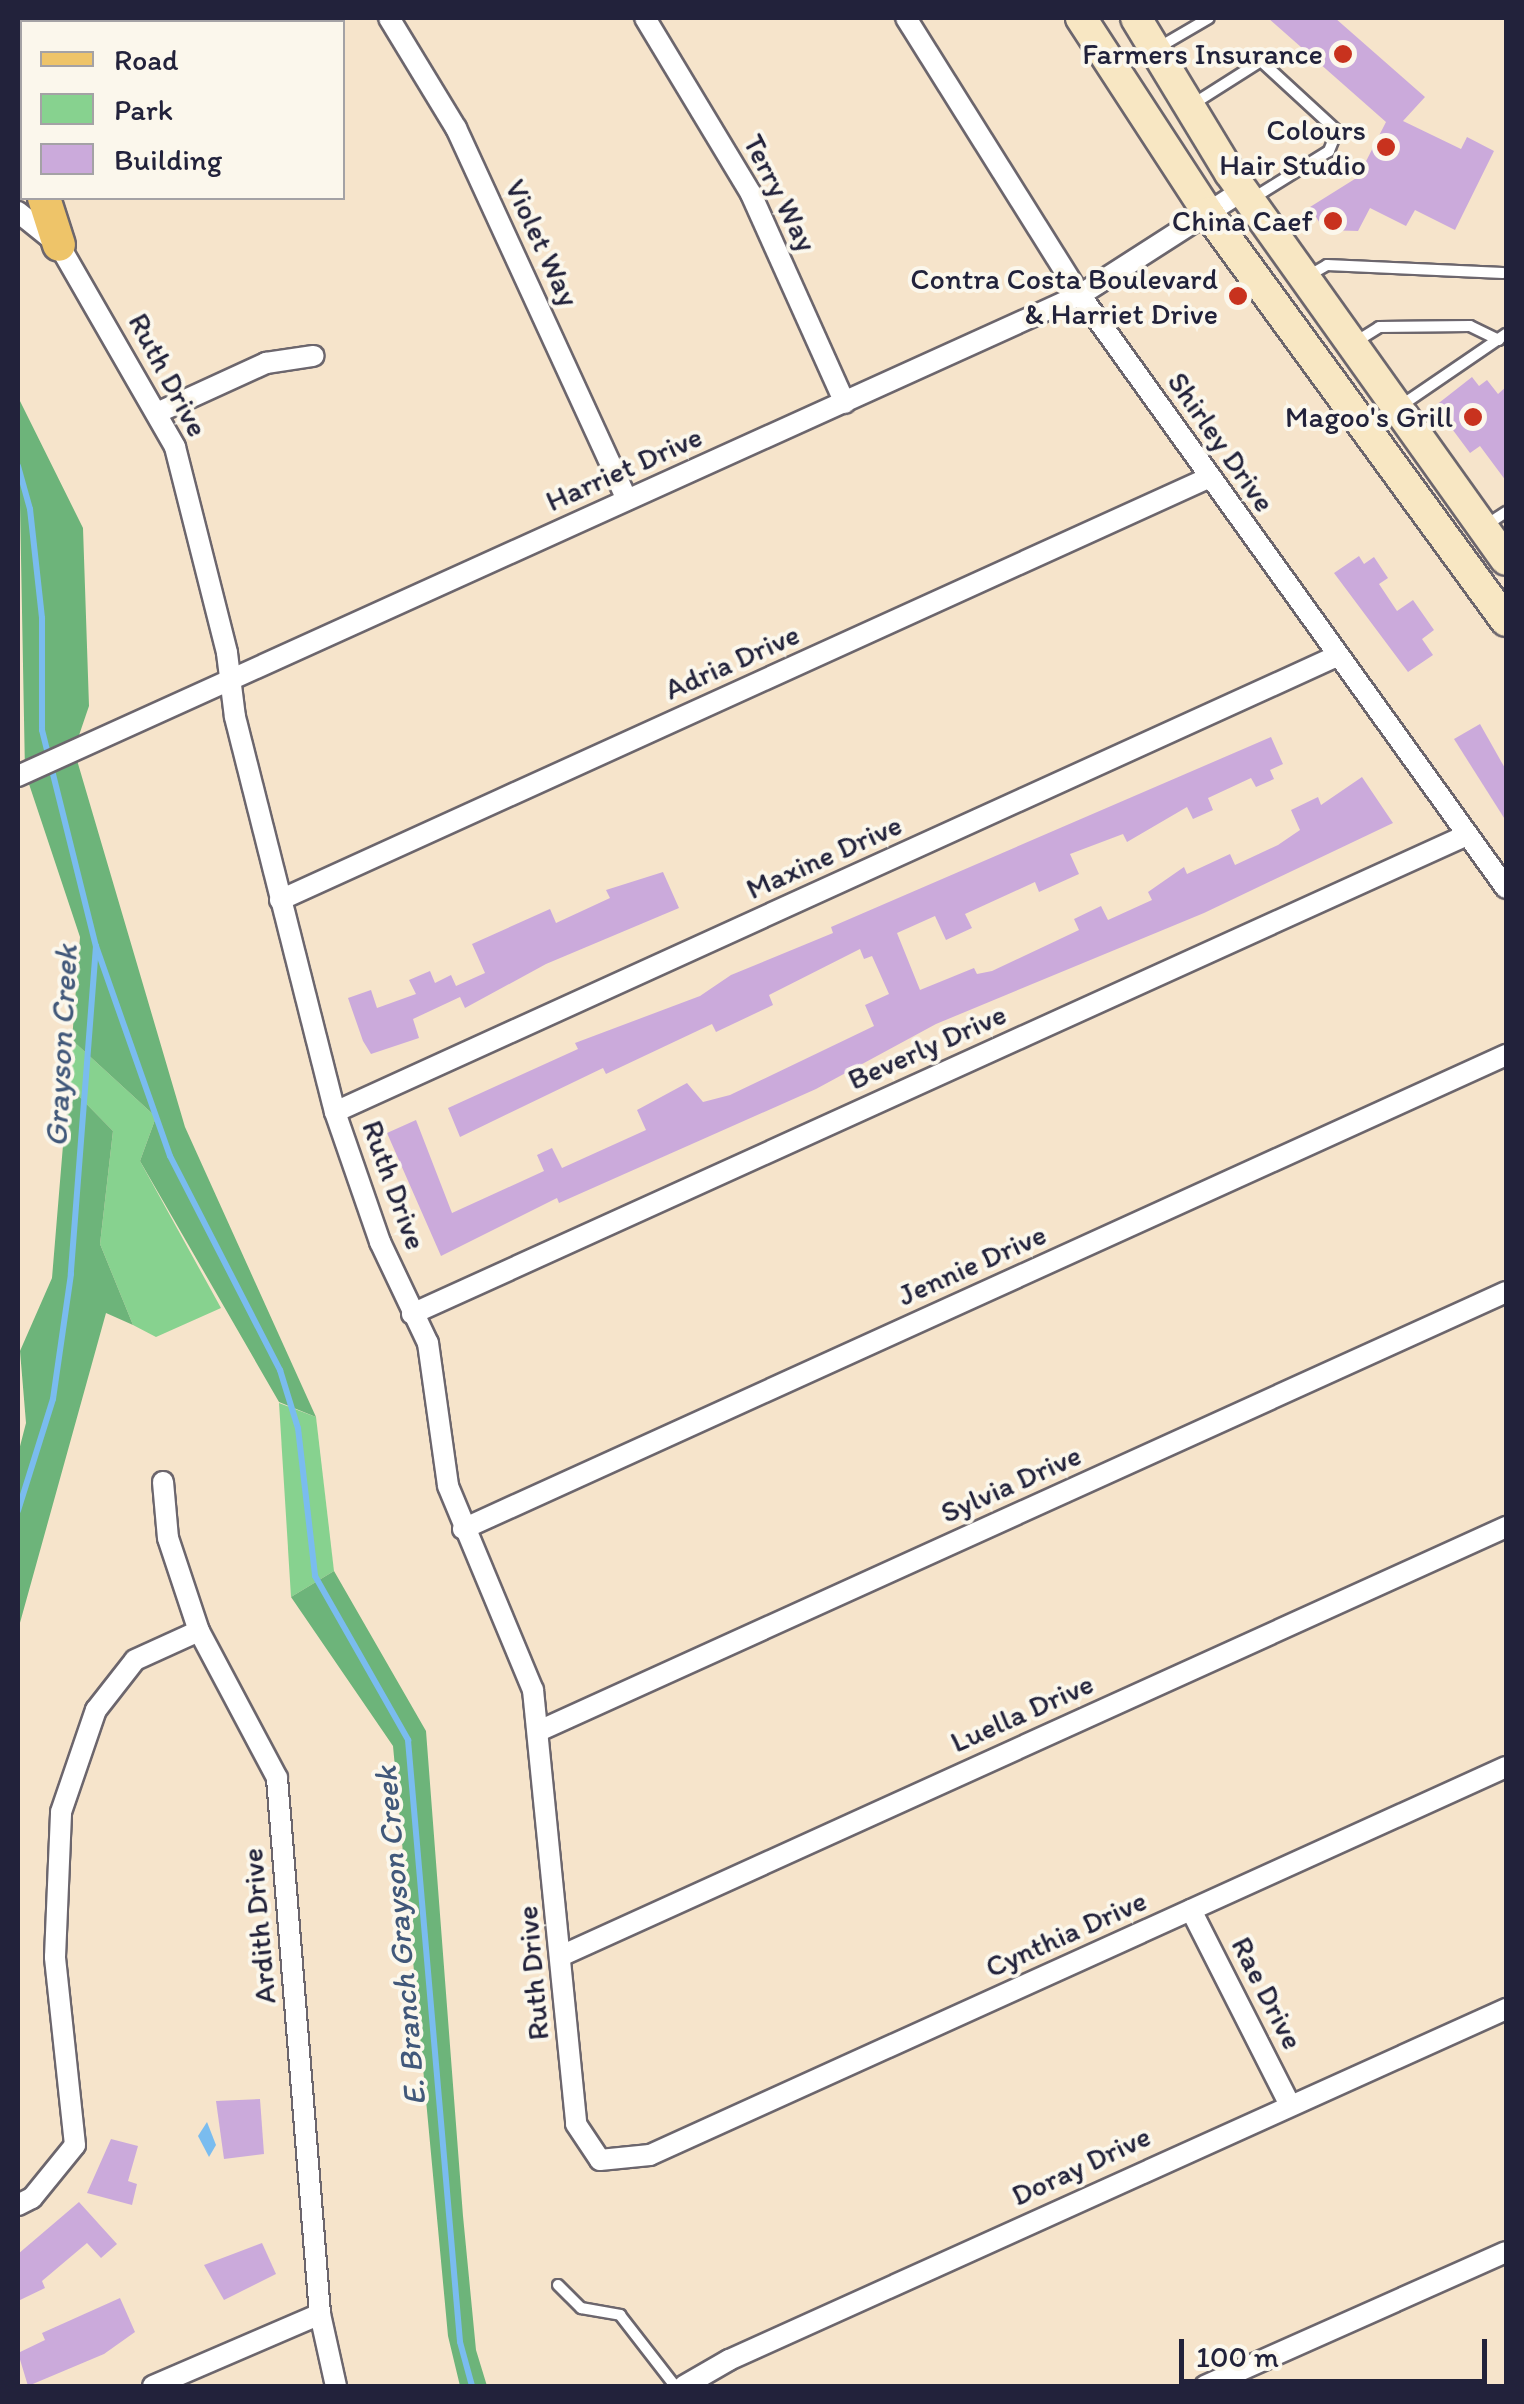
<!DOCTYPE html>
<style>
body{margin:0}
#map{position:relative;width:1524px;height:2404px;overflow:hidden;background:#f6e4cb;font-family:Itim,sans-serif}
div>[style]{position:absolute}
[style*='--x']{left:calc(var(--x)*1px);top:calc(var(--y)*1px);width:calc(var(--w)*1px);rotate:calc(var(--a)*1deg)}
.green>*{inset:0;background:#87d28f}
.forest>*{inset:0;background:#6db47a}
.water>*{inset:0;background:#7abcef}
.stream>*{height:6px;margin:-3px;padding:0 3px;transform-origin:3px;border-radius:3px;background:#7abcef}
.building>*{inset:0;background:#cbaadb}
.roads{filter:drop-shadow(2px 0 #6c666d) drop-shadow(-2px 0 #6c666d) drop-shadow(0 2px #6c666d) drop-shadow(0 -2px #6c666d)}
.service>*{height:10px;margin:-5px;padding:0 5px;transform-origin:5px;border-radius:5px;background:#fff}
.minor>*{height:20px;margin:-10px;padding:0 10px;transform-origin:10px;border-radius:10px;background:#fff}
.secondary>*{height:30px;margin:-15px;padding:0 15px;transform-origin:15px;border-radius:15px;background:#f8e7c3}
.primary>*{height:32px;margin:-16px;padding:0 16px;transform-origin:16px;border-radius:16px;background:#eec469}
.dots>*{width:28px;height:28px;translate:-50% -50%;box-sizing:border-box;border:5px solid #fbf7ec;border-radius:50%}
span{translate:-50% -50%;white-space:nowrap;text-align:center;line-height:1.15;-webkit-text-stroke:8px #fbf7ec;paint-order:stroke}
.poi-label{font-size:30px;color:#22223b}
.right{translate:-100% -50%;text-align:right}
.street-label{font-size:30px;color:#22223b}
.water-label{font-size:32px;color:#41587a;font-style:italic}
.frame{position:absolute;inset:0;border:20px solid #22223b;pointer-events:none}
.legend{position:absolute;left:20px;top:20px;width:325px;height:180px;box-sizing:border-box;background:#fbf7ec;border:2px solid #a4a2a5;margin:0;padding:12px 18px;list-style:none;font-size:30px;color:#22223b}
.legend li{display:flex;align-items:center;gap:20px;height:50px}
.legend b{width:50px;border:2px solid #a4a2a5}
.scale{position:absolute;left:1179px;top:2339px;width:308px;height:45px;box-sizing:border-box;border:5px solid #22223b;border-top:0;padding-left:12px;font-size:30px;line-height:35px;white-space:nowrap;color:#22223b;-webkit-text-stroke:8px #fbf7ec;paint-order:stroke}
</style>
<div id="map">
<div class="green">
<i style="clip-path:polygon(72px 1040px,156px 1117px,140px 1161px,221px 1308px,156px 1337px,133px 1325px,100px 1244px,113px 1131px,68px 1085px)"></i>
<i style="clip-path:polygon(279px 1403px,316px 1417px,334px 1571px,291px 1597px)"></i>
</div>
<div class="forest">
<i style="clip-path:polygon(18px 397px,83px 528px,89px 706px,74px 750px,185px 1127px,316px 1417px,279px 1402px,140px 1161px,156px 1117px,72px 1040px,80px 937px,25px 772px)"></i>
<i style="clip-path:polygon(68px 1085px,113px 1131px,100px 1244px,133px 1325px,106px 1313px,18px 1630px,18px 1454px,26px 1423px,20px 1351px,52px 1278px)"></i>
<i style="clip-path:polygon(334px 1571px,426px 1731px,463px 2216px,476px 2350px,487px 2386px,460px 2386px,448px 2336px,393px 1746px,291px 1597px)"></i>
</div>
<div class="water">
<i style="clip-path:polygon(207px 2122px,216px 2145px,209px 2157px,198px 2136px)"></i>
</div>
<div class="stream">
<i style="--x:18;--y:466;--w:45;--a:74.4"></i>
<i style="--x:30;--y:509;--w:110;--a:83.7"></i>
<i style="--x:42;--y:618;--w:112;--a:90"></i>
<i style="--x:42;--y:730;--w:223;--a:76"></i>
<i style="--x:96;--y:946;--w:329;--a:94.4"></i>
<i style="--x:71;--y:1274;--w:126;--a:98.2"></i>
<i style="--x:53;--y:1399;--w:117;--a:107.4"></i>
<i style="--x:96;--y:946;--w:223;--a:70.6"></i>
<i style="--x:170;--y:1156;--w:241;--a:62.8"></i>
<i style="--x:280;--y:1370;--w:61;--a:72.8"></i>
<i style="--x:298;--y:1428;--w:149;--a:83.4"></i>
<i style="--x:315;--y:1576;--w:189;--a:60.4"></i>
<i style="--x:408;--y:1740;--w:604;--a:85.06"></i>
<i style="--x:460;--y:2342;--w:46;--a:74.7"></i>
</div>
<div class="building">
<i style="clip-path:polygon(1268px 18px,1335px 18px,1425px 97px,1403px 121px,1461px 149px,1467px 137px,1494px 151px,1455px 230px,1415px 210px,1406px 226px,1370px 208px,1358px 231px,1324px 230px,1310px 207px,1358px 177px,1386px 122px)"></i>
<i style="clip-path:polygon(1472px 377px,1479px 386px,1487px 380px,1498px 394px,1506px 387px,1506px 481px,1480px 446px,1470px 453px,1435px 406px)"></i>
<i style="clip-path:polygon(1359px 556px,1364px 564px,1374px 557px,1388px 578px,1379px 584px,1397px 611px,1413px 600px,1434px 630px,1422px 639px,1433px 655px,1408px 672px,1334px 573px)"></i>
<i style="clip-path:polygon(1480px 724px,1506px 770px,1506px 821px,1454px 739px)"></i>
<i style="clip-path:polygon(1271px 737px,1283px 764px,1270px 770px,1274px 779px,1256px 787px,1251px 778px,1208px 798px,1213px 810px,1193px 819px,1187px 807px,1127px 842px,1123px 834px,1070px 854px,1079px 874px,1039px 892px,1035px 882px,965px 914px,972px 928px,946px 940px,935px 916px,897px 933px,920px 990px,974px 968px,977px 974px,992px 971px,1079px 930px,1074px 919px,1101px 906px,1108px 920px,1152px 900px,1148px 892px,1184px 867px,1187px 874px,1230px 854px,1235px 865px,1278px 845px,1300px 830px,1291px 810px,1318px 797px,1321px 805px,1362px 777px,1393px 823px,1204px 913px,936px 1024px,816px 1089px,559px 1203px,557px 1198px,441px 1256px,387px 1133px,416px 1120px,452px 1213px,544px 1171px,537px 1155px,552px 1148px,562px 1168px,646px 1130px,637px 1110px,687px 1083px,703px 1102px,730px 1095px,874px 1026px,865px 1005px,889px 994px,872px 956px,864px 959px,860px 949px,769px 995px,773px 1005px,716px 1032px,712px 1024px,606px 1074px,603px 1068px,460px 1137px,448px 1108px,578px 1049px,575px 1043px,700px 996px,731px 975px,833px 933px,831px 927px)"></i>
<i style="clip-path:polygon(663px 872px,679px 908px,546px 964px,465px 1008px,460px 997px,413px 1019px,419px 1038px,371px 1054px,363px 1041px,348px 998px,371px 990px,377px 1008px,416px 994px,409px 980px,430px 971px,435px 983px,451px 975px,456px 986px,485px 973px,472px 944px,550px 909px,556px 923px,610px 898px,606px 890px)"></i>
<i style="clip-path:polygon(260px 2099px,264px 2154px,224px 2159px,216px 2101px)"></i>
<i style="clip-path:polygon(111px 2139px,138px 2146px,128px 2181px,137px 2184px,132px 2205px,87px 2193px)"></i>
<i style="clip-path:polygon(79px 2202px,117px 2244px,101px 2258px,87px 2243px,42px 2281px,45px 2288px,18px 2301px,18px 2254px)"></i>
<i style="clip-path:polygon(262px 2243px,276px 2274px,224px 2300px,204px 2265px)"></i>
<i style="clip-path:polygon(120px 2298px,135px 2332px,104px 2354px,28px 2386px,18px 2353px,45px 2340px,42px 2333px)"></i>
</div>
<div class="roads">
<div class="service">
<i style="--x:1156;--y:49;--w:61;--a:-30.3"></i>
<i style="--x:1190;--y:106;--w:84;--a:-32.4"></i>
<i style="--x:1261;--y:61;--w:103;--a:42.6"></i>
<i style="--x:1337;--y:131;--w:22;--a:112"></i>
<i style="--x:1329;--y:151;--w:91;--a:148.1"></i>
<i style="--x:1308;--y:276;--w:22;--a:-30"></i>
<i style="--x:1327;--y:265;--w:176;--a:2.6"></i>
<i style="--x:1357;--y:341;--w:26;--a:-32"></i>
<i style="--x:1379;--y:327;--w:91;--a:-0.6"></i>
<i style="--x:1470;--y:326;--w:32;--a:26"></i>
<i style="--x:1399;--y:407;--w:130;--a:-34.3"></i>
<i style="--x:1486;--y:525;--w:24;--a:-33"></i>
<i style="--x:558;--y:2285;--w:33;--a:45"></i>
<i style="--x:581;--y:2308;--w:40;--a:10"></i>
<i style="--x:620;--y:2315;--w:90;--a:52.2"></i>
</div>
<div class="minor">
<i style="--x:389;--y:18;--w:129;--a:58.7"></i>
<i style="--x:456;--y:128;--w:409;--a:65.3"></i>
<i style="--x:645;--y:18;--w:205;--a:58.9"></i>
<i style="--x:751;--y:194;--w:229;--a:65.8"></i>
<i style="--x:906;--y:18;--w:327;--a:57.9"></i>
<i style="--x:1080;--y:295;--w:730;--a:54.31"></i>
<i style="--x:37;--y:22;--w:4;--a:-90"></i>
<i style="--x:18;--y:212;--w:53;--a:38.8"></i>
<i style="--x:59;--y:245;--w:233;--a:60.1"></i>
<i style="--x:175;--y:447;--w:212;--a:75.8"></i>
<i style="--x:227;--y:653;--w:64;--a:82.9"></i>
<i style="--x:235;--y:717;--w:407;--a:75.8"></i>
<i style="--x:335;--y:1112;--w:138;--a:70.9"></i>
<i style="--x:380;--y:1242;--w:112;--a:64.6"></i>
<i style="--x:428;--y:1343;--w:144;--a:82"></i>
<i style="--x:448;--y:1486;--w:221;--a:67.4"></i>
<i style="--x:533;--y:1690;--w:436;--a:84.3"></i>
<i style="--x:576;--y:2124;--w:43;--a:56.3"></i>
<i style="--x:600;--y:2160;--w:50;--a:-5.7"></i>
<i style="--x:650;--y:2155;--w:940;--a:-24.38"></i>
<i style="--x:159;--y:412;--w:118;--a:-24.6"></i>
<i style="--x:266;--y:363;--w:48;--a:-8.5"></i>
<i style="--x:18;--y:776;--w:1166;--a:-24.37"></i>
<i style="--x:1080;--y:295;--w:193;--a:-32.7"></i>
<i style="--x:280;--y:900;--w:1019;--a:-24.45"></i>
<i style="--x:335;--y:1112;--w:1101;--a:-24.47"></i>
<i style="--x:412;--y:1314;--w:1159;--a:-24.42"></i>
<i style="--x:163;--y:1482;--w:56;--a:84.9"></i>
<i style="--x:168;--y:1538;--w:98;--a:71.6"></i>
<i style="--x:199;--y:1631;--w:166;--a:62"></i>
<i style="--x:277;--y:1778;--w:538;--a:85.41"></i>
<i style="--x:320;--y:2314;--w:74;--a:77.5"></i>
<i style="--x:463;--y:1529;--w:1146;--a:-24.44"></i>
<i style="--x:541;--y:1730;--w:1060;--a:-24.41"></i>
<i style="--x:1191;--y:1910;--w:216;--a:63.1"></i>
<i style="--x:563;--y:1955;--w:1036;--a:-24.41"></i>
<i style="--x:18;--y:2205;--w:16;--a:-27"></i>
<i style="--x:32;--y:2198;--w:68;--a:-50.9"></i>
<i style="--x:75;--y:2145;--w:189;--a:-96.1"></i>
<i style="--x:55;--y:1957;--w:145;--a:-87.6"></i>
<i style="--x:61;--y:1812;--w:108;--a:-71.1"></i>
<i style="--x:96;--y:1710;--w:63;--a:-52"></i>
<i style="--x:135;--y:1660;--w:70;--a:-24.4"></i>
<i style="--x:153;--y:2386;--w:182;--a:-23.3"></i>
<i style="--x:684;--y:2386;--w:52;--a:-30"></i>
<i style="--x:729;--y:2360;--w:853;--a:-24.31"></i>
<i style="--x:1205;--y:2386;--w:329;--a:-24"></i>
</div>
<div class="secondary">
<i style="--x:1081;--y:18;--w:233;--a:56.9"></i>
<i style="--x:1208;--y:213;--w:505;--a:53.86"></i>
<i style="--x:1136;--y:18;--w:181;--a:58.8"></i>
<i style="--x:1230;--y:173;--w:475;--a:54.5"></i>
</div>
<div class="primary">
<i style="--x:180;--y:22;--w:9;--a:-27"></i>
<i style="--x:247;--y:22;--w:9;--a:-27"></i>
<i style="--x:18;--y:124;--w:6;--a:-45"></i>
<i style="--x:18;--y:169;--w:5;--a:-37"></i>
<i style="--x:44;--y:198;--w:49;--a:72.3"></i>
</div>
</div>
<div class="dots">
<i style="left:1343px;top:54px;background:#c8321e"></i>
<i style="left:1386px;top:147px;background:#c8321e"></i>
<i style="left:1333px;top:221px;background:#c8321e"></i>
<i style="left:1238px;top:296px;background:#c8321e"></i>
<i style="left:1473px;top:417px;background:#c8321e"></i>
</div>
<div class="poi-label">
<span class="right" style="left:1323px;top:54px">Farmers Insurance</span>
<span class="right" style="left:1366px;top:147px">Colours<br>Hair Studio</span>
<span class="right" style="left:1313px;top:221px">China Caef</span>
<span class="right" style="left:1218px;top:296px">Contra Costa Boulevard<br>&amp; Harriet Drive</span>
<span class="right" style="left:1453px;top:417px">Magoo's Grill</span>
</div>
<div class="street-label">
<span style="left:780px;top:193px;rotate:63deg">Terry Way</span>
<span style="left:542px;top:243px;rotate:65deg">Violet Way</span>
<span style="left:168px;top:375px;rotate:62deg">Ruth Drive</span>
<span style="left:1221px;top:442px;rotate:55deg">Shirley Drive</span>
<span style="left:624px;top:469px;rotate:-24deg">Harriet Drive</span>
<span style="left:732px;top:662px;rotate:-24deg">Adria Drive</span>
<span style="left:824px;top:857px;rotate:-24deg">Maxine Drive</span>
<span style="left:927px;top:1047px;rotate:-24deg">Beverly Drive</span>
<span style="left:394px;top:1185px;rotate:70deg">Ruth Drive</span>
<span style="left:972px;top:1265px;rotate:-24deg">Jennie Drive</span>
<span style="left:1011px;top:1484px;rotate:-24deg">Sylvia Drive</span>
<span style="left:1022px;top:1713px;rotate:-24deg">Luella Drive</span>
<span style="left:259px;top:1926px;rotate:-95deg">Ardith Drive</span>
<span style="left:1066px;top:1934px;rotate:-24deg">Cynthia Drive</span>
<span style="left:533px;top:1973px;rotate:-95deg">Ruth Drive</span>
<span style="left:1267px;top:1993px;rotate:63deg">Rae Drive</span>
<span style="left:1081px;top:2166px;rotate:-25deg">Doray Drive</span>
</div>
<div class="water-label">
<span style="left:61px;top:1046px;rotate:-87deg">Grayson Creek</span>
<span style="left:400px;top:1936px;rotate:-95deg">E. Branch Grayson Creek</span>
</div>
<div class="frame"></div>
<ul class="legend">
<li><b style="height:12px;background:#eec469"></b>Road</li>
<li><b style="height:28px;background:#87d28f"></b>Park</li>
<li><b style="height:28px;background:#cbaadb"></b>Building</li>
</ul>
<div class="scale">100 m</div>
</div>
